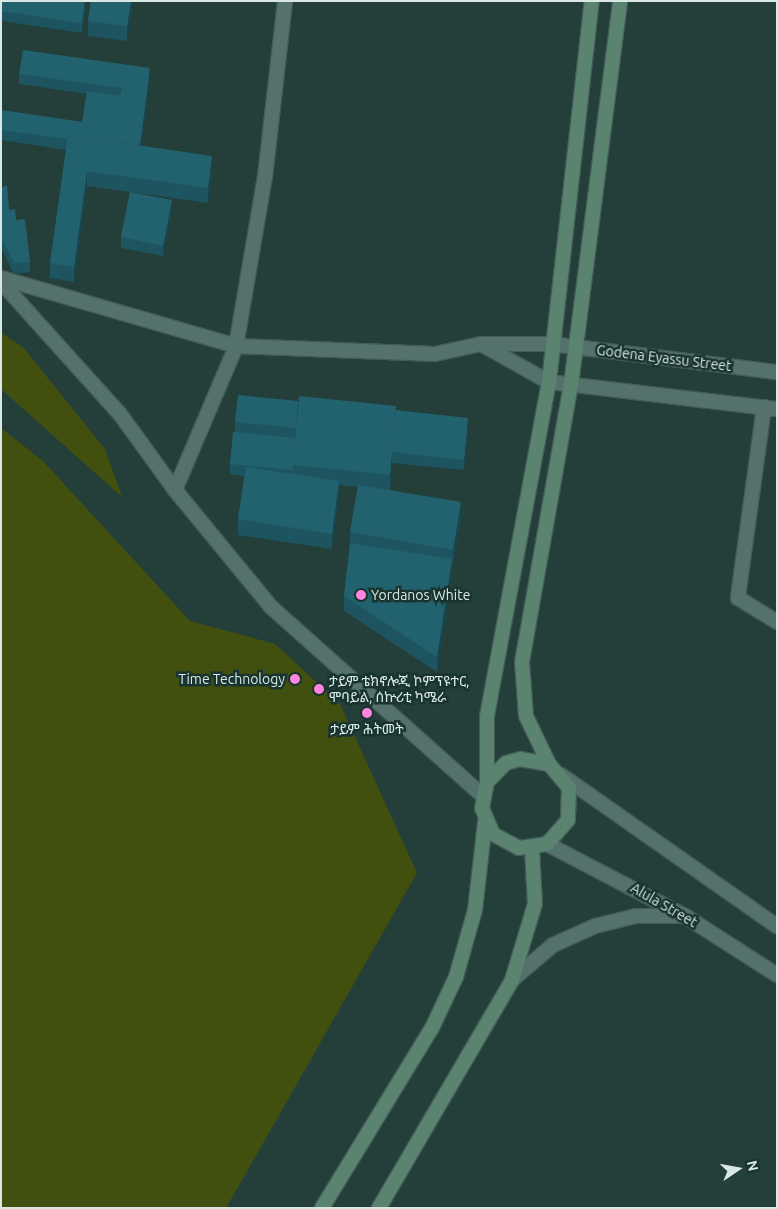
<!DOCTYPE html>
<meta charset="utf-8">
<style>
body{margin:0}
#map{position:relative;width:778px;height:1209px;overflow:hidden;background:#243e39;font-family:Ubuntu,"Noto Sans Ethiopic",sans-serif}
div>[style]{position:absolute}
[style*='--x']{left:calc(var(--x)*1px);top:calc(var(--y)*1px);width:calc(var(--w)*1px);rotate:calc(var(--a)*1deg)}
.green>*{inset:0;background:#42500f}
.roads{filter:drop-shadow(1px 0 #445b58) drop-shadow(-1px 0 #445b58) drop-shadow(0 1px #445b58) drop-shadow(0 -1px #445b58)}
.minor>*{height:14px;margin:-7px;padding:0 7px;transform-origin:7px;border-radius:7px;background:#55716c}
.tertiary>*{height:14px;margin:-7px;padding:0 7px;transform-origin:7px;border-radius:7px;background:#55716c}
.secondary>*{height:14px;margin:-7px;padding:0 7px;transform-origin:7px;border-radius:7px;background:#5a8370}
.wall>*{inset:0;background:#1d545f}
.shaded-wall>*{inset:0;background:#18454e}
.building>*{inset:0;background:#22626f}
.dots>*{width:14px;height:14px;translate:-50% -50%;box-sizing:border-box;border:2px solid #19332f;border-radius:50%}
span{translate:-50% -50%;white-space:nowrap;text-align:center;line-height:1.15;-webkit-text-stroke:5px #19332f;paint-order:stroke}
.street-label{font-size:14px;color:#d9e8e5}
.poi-label{font-size:14px;color:#d9e8e5}
.left{translate:0 -50%;text-align:left}
.right{translate:-100% -50%;text-align:right}
.frame{position:absolute;inset:0;border:2px solid #d9e8e5;pointer-events:none}
.north{position:absolute;left:713px;top:1144px;width:50px;height:50px;-webkit-text-stroke:4px #19332f;paint-order:stroke;rotate:78deg;font-size:14px;font-weight:700;line-height:20px;text-align:center;color:#d9e8e5}
.north::after{content:'';display:block;margin:auto;width:18px;height:22px;background:#d9e8e5;clip-path:polygon(50% 0,100% 100%,50% 72%,0 100%)}
</style>
<div id="map">
<div class="green">
<i style="clip-path:polygon(1px 333px,23px 347px,105px 449px,122px 497px,1px 389px)"></i>
<i style="clip-path:polygon(1px 428px,43px 461px,190px 621px,275px 644px,340px 704px,417px 873px,226px 1208px,1px 1208px)"></i>
</div>
<div class="roads">
<div class="minor">
<i style="--x:1;--y:278;--w:245;--a:16.1"></i>
<i style="--x:236;--y:346;--w:199;--a:2.3"></i>
<i style="--x:435;--y:354;--w:47;--a:-12.3"></i>
<i style="--x:481;--y:344;--w:70;--a:0"></i>
<i style="--x:1;--y:282;--w:178;--a:48"></i>
<i style="--x:120;--y:414;--w:94;--a:54.1"></i>
<i style="--x:175;--y:490;--w:151;--a:50.6"></i>
<i style="--x:271;--y:607;--w:283;--a:41.7"></i>
<i style="--x:481;--y:344;--w:78;--a:29.2"></i>
<i style="--x:764;--y:407;--w:193;--a:97.8"></i>
<i style="--x:738;--y:598;--w:46;--a:31.6"></i>
<i style="--x:175;--y:490;--w:156;--a:-67"></i>
<i style="--x:236;--y:346;--w:171;--a:-80.3"></i>
<i style="--x:265;--y:177;--w:177;--a:-83.5"></i>
</div>
<div class="tertiary">
<i style="--x:551;--y:344;--w:228;--a:7.1"></i>
<i style="--x:549;--y:382;--w:230;--a:6.8"></i>
<i style="--x:561;--y:775;--w:264;--a:35"></i>
<i style="--x:547;--y:844;--w:156;--a:27.6"></i>
<i style="--x:685;--y:916;--w:109;--a:32.7"></i>
<i style="--x:512;--y:980;--w:54;--a:-40.5"></i>
<i style="--x:553;--y:945;--w:46;--a:-24.3"></i>
<i style="--x:595;--y:926;--w:42;--a:-13.7"></i>
<i style="--x:636;--y:916;--w:44;--a:0"></i>
</div>
<div class="secondary">
<i style="--x:549;--y:764;--w:53;--a:-115.6"></i>
<i style="--x:526;--y:716;--w:54;--a:-94.2"></i>
<i style="--x:522;--y:662;--w:281;--a:-80"></i>
<i style="--x:571;--y:385;--w:387;--a:-82.7"></i>
<i style="--x:487;--y:782;--w:27;--a:-45"></i>
<i style="--x:506;--y:763;--w:15;--a:-16"></i>
<i style="--x:520;--y:759;--w:29;--a:10"></i>
<i style="--x:549;--y:764;--w:31;--a:50"></i>
<i style="--x:569;--y:788;--w:32;--a:92"></i>
<i style="--x:568;--y:820;--w:32;--a:131"></i>
<i style="--x:547;--y:844;--w:28;--a:172"></i>
<i style="--x:519;--y:848;--w:30;--a:-152"></i>
<i style="--x:493;--y:834;--w:28;--a:-113"></i>
<i style="--x:482;--y:808;--w:26;--a:-79"></i>
<i style="--x:487;--y:782;--w:66;--a:-90"></i>
<i style="--x:487;--y:716;--w:340;--a:-79.5"></i>
<i style="--x:549;--y:382;--w:383;--a:-83.6"></i>
<i style="--x:322;--y:1208;--w:211;--a:-58.6"></i>
<i style="--x:432;--y:1028;--w:56;--a:-64.8"></i>
<i style="--x:456;--y:977;--w:70;--a:-74.2"></i>
<i style="--x:475;--y:910;--w:89;--a:-83.5"></i>
<i style="--x:379;--y:1208;--w:264;--a:-59.7"></i>
<i style="--x:512;--y:980;--w:79;--a:-73.2"></i>
<i style="--x:535;--y:904;--w:56;--a:-93.1"></i>
</div>
</div>
<div class="wall">
<i style="clip-path:polygon(1px 1px,85px 10px,82px 33px,1px 21px)"></i>
<i style="clip-path:polygon(91px 1px,133px 1px,127px 41px,88px 36px,88px 21px)"></i>
<i style="clip-path:polygon(19px 74px,150px 79px,141px 146px,212px 171px,208px 203px,131px 192px,172px 211px,163px 256px,121px 248px,121px 237px,130px 192px,87px 186px,74px 282px,50px 278px,50px 263px,66px 150px,1px 140px,1px 110px,82px 122px,87px 94px,19px 84px)"></i>
<i style="clip-path:polygon(1px 188px,9px 210px,16px 220px,30px 262px,30px 272px,14px 274px,1px 248px)"></i>
<i style="clip-path:polygon(396px 410px,468px 428px,464px 470px,392px 463px,392px 462px,390px 490px,461px 517px,453px 565px,452px 565px,452px 574px,437px 672px,344px 611px,344px 596px,350px 543px,350px 532px,358px 487px,339px 485px,339px 496px,332px 549px,238px 535px,238px 519px,244px 476px,230px 474px,230px 464px,235px 432px,235px 422px)"></i>
</div>
<div class="shaded-wall">
<i style="clip-path:polygon(85px 1px,85px 10px,82px 33px,82px 23px)"></i>
<i style="clip-path:polygon(131px 1px,133px 1px,127px 41px,127px 26px)"></i>
<i style="clip-path:polygon(150px 68px,150px 79px,139px 160px,139px 150px)"></i>
<i style="clip-path:polygon(212px 156px,212px 171px,208px 203px,208px 188px)"></i>
<i style="clip-path:polygon(87px 171px,87px 186px,74px 282px,74px 267px)"></i>
<i style="clip-path:polygon(172px 200px,172px 211px,163px 256px,163px 246px)"></i>
<i style="clip-path:polygon(396px 406px,392px 452px,392px 462px,390px 490px,390px 475px)"></i>
<i style="clip-path:polygon(468px 418px,468px 428px,464px 470px,464px 460px)"></i>
<i style="clip-path:polygon(339px 481px,339px 496px,332px 549px,332px 534px)"></i>
<i style="clip-path:polygon(461px 502px,461px 517px,453px 565px,453px 550px)"></i>
<i style="clip-path:polygon(452px 559px,452px 574px,437px 672px,437px 657px)"></i>
</div>
<div class="building">
<i style="clip-path:polygon(1px 1px,85px 1px,82px 23px,1px 11px)"></i>
<i style="clip-path:polygon(91px 1px,131px 1px,127px 26px,88px 21px)"></i>
<i style="clip-path:polygon(23px 50px,150px 68px,140px 145px,68px 135px,67px 139px,1px 130px,1px 110px,82px 122px,87px 91px,120px 96px,122px 88px,19px 74px)"></i>
<i style="clip-path:polygon(68px 135px,212px 156px,208px 188px,87px 171px,74px 267px,50px 263px)"></i>
<i style="clip-path:polygon(7px 185px,9px 210px,15px 209px,16px 220px,25px 219px,30px 262px,14px 263px,1px 237px,1px 188px)"></i>
<i style="clip-path:polygon(130px 192px,172px 200px,163px 246px,121px 237px)"></i>
<i style="clip-path:polygon(238px 395px,298px 401px,296px 428px,235px 422px)"></i>
<i style="clip-path:polygon(299px 396px,396px 406px,390px 475px,293px 465px)"></i>
<i style="clip-path:polygon(396px 410px,468px 418px,464px 460px,392px 452px)"></i>
<i style="clip-path:polygon(233px 432px,295px 438px,293px 470px,230px 464px)"></i>
<i style="clip-path:polygon(246px 467px,339px 481px,332px 534px,238px 519px)"></i>
<i style="clip-path:polygon(358px 485px,461px 502px,453px 550px,350px 532px)"></i>
<i style="clip-path:polygon(350px 543px,452px 559px,437px 657px,344px 596px)"></i>
</div>
<div class="dots">
<i style="left:361px;top:595px;background:#fe85e0"></i>
<i style="left:295px;top:679px;background:#fe85e0"></i>
<i style="left:319px;top:689px;background:#fe85e0"></i>
<i style="left:367px;top:713px;background:#fe85e0"></i>
</div>
<div class="street-label">
<span style="left:664px;top:358px;rotate:7deg">Godena Eyassu Street</span>
<span style="left:664px;top:905px;rotate:30deg">Alula Street</span>
</div>
<div class="poi-label">
<span class="left" style="left:371px;top:595px">Yordanos White</span>
<span class="right" style="left:285px;top:679px">Time Technology</span>
<span class="left" style="left:329px;top:689px">ታይም ቴክኖሎጂ ኮምፕዩተር,<br>ሞባይል, ሰኵሪቲ ካሜራ</span>
<span style="left:367px;top:729px">ታይም ሕትመት</span>
</div>
<div class="frame"></div>
<div class="north">N</div>
</div>
